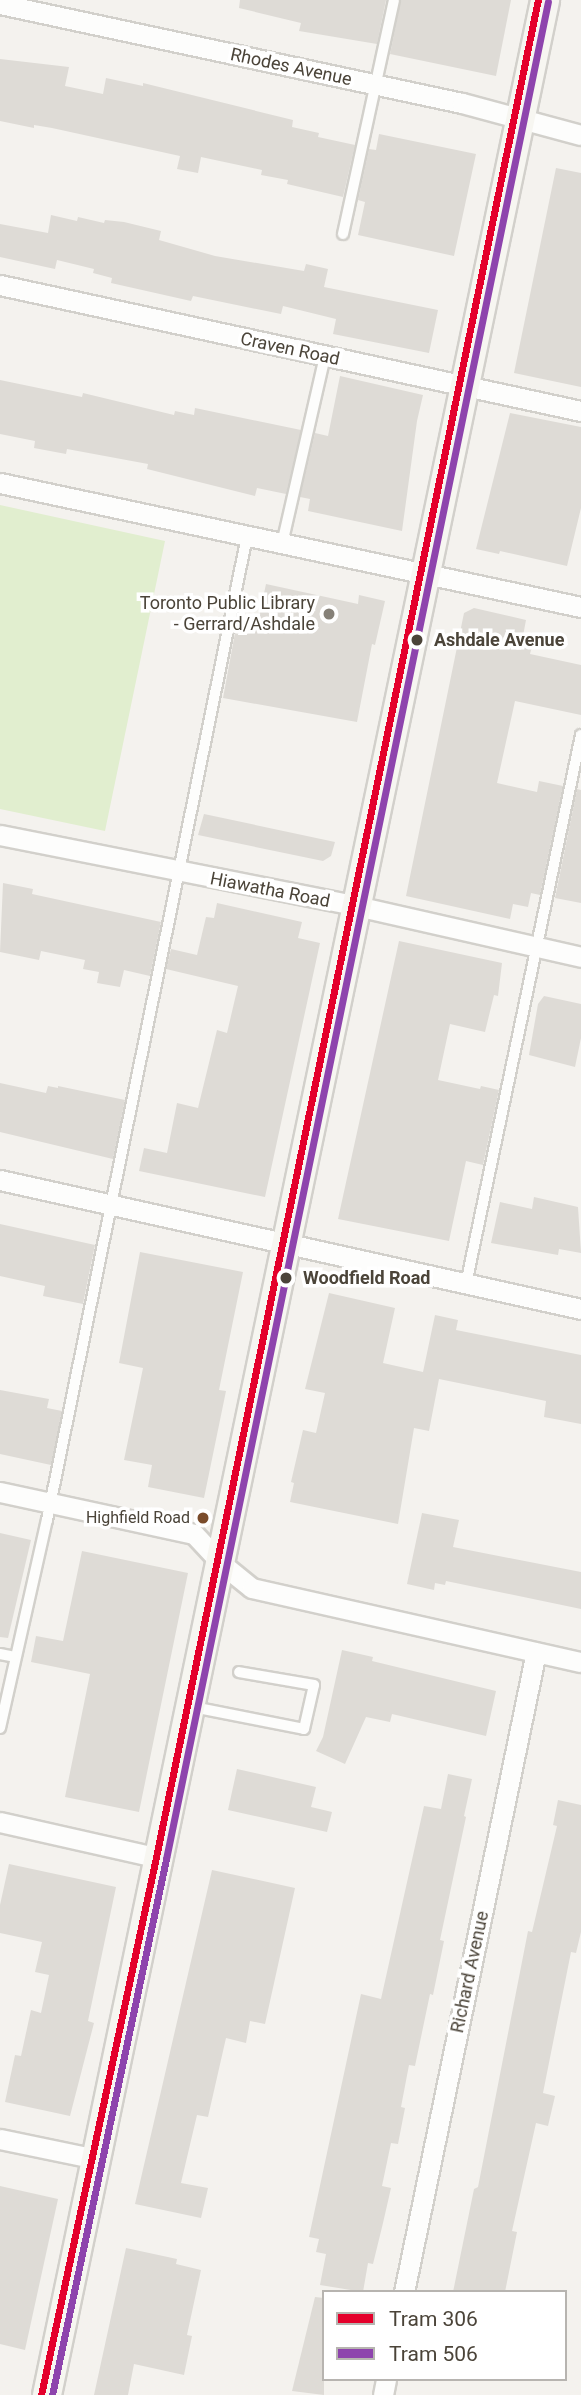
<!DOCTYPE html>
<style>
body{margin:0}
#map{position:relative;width:581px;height:2395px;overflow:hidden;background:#f4f2ee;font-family:Roboto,sans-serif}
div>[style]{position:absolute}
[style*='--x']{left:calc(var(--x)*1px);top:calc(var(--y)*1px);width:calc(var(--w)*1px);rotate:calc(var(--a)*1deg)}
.green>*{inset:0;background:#e1eecf}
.building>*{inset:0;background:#dedbd6}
.roads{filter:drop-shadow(2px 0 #d2d0cb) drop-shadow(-2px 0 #d2d0cb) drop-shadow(0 2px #d2d0cb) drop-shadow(0 -2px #d2d0cb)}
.lane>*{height:10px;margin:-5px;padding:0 5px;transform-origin:5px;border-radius:5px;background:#fdfdfc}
.street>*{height:19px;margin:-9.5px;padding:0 9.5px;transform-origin:9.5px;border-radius:9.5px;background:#fdfdfc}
.secondary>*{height:28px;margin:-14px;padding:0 14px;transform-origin:14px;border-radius:14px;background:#f7f6f1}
.tram-1>*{height:7px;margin:-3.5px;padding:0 3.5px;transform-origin:3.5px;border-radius:3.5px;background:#e4002b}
.tram-2>*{height:7px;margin:-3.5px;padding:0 3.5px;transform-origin:3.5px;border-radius:3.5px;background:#8e44ad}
.dots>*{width:19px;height:19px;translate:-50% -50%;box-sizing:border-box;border:4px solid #fff;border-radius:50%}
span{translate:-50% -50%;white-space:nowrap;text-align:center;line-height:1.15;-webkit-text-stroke:7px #fff;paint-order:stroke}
.bus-label{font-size:16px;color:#4b4439}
.right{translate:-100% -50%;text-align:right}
.street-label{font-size:18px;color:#4b4439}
.poi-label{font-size:18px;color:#4b4439}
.stop-label{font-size:18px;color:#4b4439;font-weight:700}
.left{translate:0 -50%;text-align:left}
.legend{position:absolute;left:322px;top:2290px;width:245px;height:91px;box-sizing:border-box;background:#fff;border:2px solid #b7b4b0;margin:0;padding:9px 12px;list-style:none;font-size:21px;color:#4b4439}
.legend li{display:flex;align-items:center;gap:14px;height:35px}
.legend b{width:35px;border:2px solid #b7b4b0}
</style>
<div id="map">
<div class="green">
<i style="clip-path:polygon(0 505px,165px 541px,105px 831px,0 809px)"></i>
</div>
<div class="building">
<i style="clip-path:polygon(240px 0,386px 0,377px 44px,299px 31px,301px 23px,239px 8px)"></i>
<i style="clip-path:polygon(401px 0,511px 0,496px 76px,390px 54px)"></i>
<i style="clip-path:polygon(0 59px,69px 67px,65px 86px,103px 94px,106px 78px,143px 86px,143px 83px,293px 120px,292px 127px,319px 133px,318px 137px,355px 145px,343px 197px,287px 184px,288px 180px,261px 175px,262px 170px,201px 157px,198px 173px,177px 169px,180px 156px,52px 128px,34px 125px,34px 128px,0 121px)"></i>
<i style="clip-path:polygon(379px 134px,476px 154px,454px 256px,358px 235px,365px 202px,358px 200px,369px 149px,376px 150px)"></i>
<i style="clip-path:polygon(556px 168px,581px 173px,581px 387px,514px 373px)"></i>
<i style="clip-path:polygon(51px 215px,77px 221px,78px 217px,104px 223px,105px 220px,124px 222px,161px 231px,159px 240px,215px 256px,304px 271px,306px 264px,328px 269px,324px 287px,438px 310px,429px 353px,333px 334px,336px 319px,283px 306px,281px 314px,193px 296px,191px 301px,111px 283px,112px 278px,93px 273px,94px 269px,57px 260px,55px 269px,0 257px,0 224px,48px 233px)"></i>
<i style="clip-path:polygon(340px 376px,423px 395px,417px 421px,402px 531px,308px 511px,310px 499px,300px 497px,315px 433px,328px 436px)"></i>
<i style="clip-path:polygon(0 380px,82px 397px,83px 393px,174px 415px,175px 411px,194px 415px,195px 408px,301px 430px,286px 494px,257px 488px,255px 496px,147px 469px,148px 464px,67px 449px,66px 454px,34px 448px,35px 441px,0 434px)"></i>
<i style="clip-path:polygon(510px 413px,581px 427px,581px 508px,567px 566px,500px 551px,499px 554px,476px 549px)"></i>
<i style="clip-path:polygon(266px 584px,358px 604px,359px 595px,385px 601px,375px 645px,372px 644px,357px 722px,223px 698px,237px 622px,257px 626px)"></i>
<i style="clip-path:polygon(474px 608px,526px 620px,523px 636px,534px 638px,530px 654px,581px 665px,581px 715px,515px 701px,497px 783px,537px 792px,539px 781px,563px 786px,540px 895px,531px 893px,528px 907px,513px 904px,510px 919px,406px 896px,464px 613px)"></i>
<i style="clip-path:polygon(577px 789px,581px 790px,581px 903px,555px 898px)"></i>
<i style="clip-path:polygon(204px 814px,335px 842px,331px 856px,323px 861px,198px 835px)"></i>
<i style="clip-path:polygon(3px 883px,33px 889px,32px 894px,161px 922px,150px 976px,124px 970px,120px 987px,97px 983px,99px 972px,83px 969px,85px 960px,41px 951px,39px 960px,0 952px)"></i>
<i style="clip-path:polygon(217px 903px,302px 922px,298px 938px,320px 943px,265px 1197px,139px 1171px,144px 1148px,167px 1153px,177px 1103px,198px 1108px,217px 1030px,227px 1033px,238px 986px,166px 969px,171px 949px,197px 955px,206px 917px,214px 918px)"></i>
<i style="clip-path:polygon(399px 941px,502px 963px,498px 996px,494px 995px,485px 1032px,450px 1024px,438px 1080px,480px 1089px,481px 1086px,499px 1090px,483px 1165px,466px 1161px,449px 1241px,338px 1219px)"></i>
<i style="clip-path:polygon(544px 996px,581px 1004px,581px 1038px,575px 1067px,529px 1055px,538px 1004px)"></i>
<i style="clip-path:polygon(0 1083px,46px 1093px,48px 1086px,58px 1088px,58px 1086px,125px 1100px,113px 1159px,0 1132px)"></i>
<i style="clip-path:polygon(534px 1197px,578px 1207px,581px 1253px,559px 1249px,558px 1255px,491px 1243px,500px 1202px,532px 1209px)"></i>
<i style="clip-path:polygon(0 1224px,95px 1245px,83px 1304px,43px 1296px,45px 1286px,0 1276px)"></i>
<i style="clip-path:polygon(140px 1252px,243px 1272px,219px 1390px,226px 1391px,204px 1498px,148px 1487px,152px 1465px,124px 1460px,143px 1368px,119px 1363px)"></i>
<i style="clip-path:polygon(329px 1293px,395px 1308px,383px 1363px,423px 1372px,435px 1315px,458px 1320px,456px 1330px,581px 1355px,581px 1424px,544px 1417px,546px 1401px,439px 1379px,429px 1431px,414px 1428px,398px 1524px,290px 1502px,294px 1483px,291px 1482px,303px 1430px,316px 1433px,325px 1393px,305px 1389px)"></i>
<i style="clip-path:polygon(0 1390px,49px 1399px,47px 1408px,62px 1411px,51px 1465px,0 1454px)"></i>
<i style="clip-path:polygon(422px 1513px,459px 1520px,453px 1547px,581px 1572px,581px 1609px,446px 1581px,445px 1585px,435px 1583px,434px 1590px,407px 1584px)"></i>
<i style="clip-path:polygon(0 1533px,31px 1540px,8px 1638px,0 1637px)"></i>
<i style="clip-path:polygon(82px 1551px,188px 1573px,139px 1812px,65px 1797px,90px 1674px,31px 1662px,36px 1636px,63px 1641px)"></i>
<i style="clip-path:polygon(342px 1650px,373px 1657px,372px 1661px,496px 1691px,486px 1736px,392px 1714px,390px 1722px,366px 1717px,345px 1764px,316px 1751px,323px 1737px)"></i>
<i style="clip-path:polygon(237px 1769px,316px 1787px,311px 1807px,332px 1812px,327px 1832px,228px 1810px)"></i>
<i style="clip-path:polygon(448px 1774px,472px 1779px,464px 1816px,466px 1817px,440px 1940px,444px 1941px,433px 1995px,430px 1994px,415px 2066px,409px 2065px,401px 2107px,405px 2108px,398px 2144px,391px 2143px,382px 2186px,391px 2188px,383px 2223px,373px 2264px,368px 2263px,363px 2292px,320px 2285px,326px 2254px,316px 2252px,319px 2239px,309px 2237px,361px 1994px,381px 1999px,424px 1806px,441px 1809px)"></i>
<i style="clip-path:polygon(558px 1800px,581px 1805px,581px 1932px,576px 1953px,571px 1952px,543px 2093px,555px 2096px,548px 2126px,536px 2123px,512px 2231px,517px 2232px,505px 2292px,453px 2292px,474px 2189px,478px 2187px,528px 1931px,532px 1932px,557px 1826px,553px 1825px)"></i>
<i style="clip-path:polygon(9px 1864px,116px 1887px,88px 2021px,94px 2023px,70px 2116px,5px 2102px,15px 2055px,21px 2056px,31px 2010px,41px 2013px,49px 1975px,35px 1972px,42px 1942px,0 1933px,0 1905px)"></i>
<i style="clip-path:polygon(212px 1870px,295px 1888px,265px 2024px,250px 2021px,246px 2043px,226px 2038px,208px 2117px,197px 2115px,181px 2183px,208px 2188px,201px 2218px,135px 2204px)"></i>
<i style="clip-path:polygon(0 2186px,58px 2199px,25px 2350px,0 2344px)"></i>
<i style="clip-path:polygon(126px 2248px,177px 2259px,176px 2264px,201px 2270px,187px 2335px,192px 2336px,184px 2375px,134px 2364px,128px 2395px,94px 2395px)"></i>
<i style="clip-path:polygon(315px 2297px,324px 2298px,324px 2395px,292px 2391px)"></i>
</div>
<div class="roads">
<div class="lane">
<i style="--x:343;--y:234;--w:239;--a:-77.7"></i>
<i style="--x:282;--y:544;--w:192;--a:-77.1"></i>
<i style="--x:466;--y:1284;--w:561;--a:-78.17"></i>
<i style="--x:0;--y:1654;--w:15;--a:11"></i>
<i style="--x:193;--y:1707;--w:113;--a:11.2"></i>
<i style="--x:304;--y:1729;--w:45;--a:-77.2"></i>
<i style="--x:314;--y:1685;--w:76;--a:-170.2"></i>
<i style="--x:0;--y:1728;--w:213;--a:-77.3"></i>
<i style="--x:47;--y:1520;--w:1004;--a:-78.51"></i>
</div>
<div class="street">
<i style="--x:0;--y:4;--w:472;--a:12.1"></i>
<i style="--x:462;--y:103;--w:123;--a:15.1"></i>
<i style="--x:0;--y:285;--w:595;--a:12.24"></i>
<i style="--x:0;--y:483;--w:594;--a:12.05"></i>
<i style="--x:0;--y:835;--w:364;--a:11.2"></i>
<i style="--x:357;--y:906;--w:230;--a:12.8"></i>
<i style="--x:0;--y:1180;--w:595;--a:12.52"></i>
<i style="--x:0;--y:1492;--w:198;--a:12.2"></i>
<i style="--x:194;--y:1534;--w:41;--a:47"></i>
<i style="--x:222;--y:1564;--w:38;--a:39"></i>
<i style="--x:252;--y:1588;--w:337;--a:12.7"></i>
<i style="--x:0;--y:1822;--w:164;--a:12.7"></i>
<i style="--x:0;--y:2139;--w:99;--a:11.7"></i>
<i style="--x:404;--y:2292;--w:653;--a:-78.35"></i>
<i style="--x:383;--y:2395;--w:16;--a:-79"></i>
</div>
<div class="secondary">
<i style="--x:47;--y:2395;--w:2446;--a:-78.25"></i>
</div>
</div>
<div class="tram-1">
<i style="--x:41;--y:2395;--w:550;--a:-77.93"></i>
<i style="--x:156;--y:1857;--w:1896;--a:-78.38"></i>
</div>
<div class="tram-2">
<i style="--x:52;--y:2395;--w:548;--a:-77.99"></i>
<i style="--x:166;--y:1859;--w:1896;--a:-78.38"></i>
</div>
<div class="dots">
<i style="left:329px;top:614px;background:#868178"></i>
<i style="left:417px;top:640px;background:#4b4439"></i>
<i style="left:286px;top:1278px;background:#4b4439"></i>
<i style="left:203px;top:1518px;background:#7a4b2a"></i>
</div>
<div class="bus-label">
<span class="right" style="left:190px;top:1518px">Highfield Road</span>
</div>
<div class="street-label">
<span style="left:291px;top:67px;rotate:12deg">Rhodes Avenue</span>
<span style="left:290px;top:349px;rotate:12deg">Craven Road</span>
<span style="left:270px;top:890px;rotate:11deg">Hiawatha Road</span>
<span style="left:470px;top:1972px;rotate:-78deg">Richard Avenue</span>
</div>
<div class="poi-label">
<span class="right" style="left:315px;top:614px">Toronto Public Library<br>- Gerrard/Ashdale</span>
</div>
<div class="stop-label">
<span class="left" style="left:434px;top:640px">Ashdale Avenue</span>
<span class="left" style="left:303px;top:1278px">Woodfield Road</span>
</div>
<ul class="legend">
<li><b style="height:9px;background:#e4002b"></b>Tram 306</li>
<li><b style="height:9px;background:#8e44ad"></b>Tram 506</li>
</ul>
</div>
